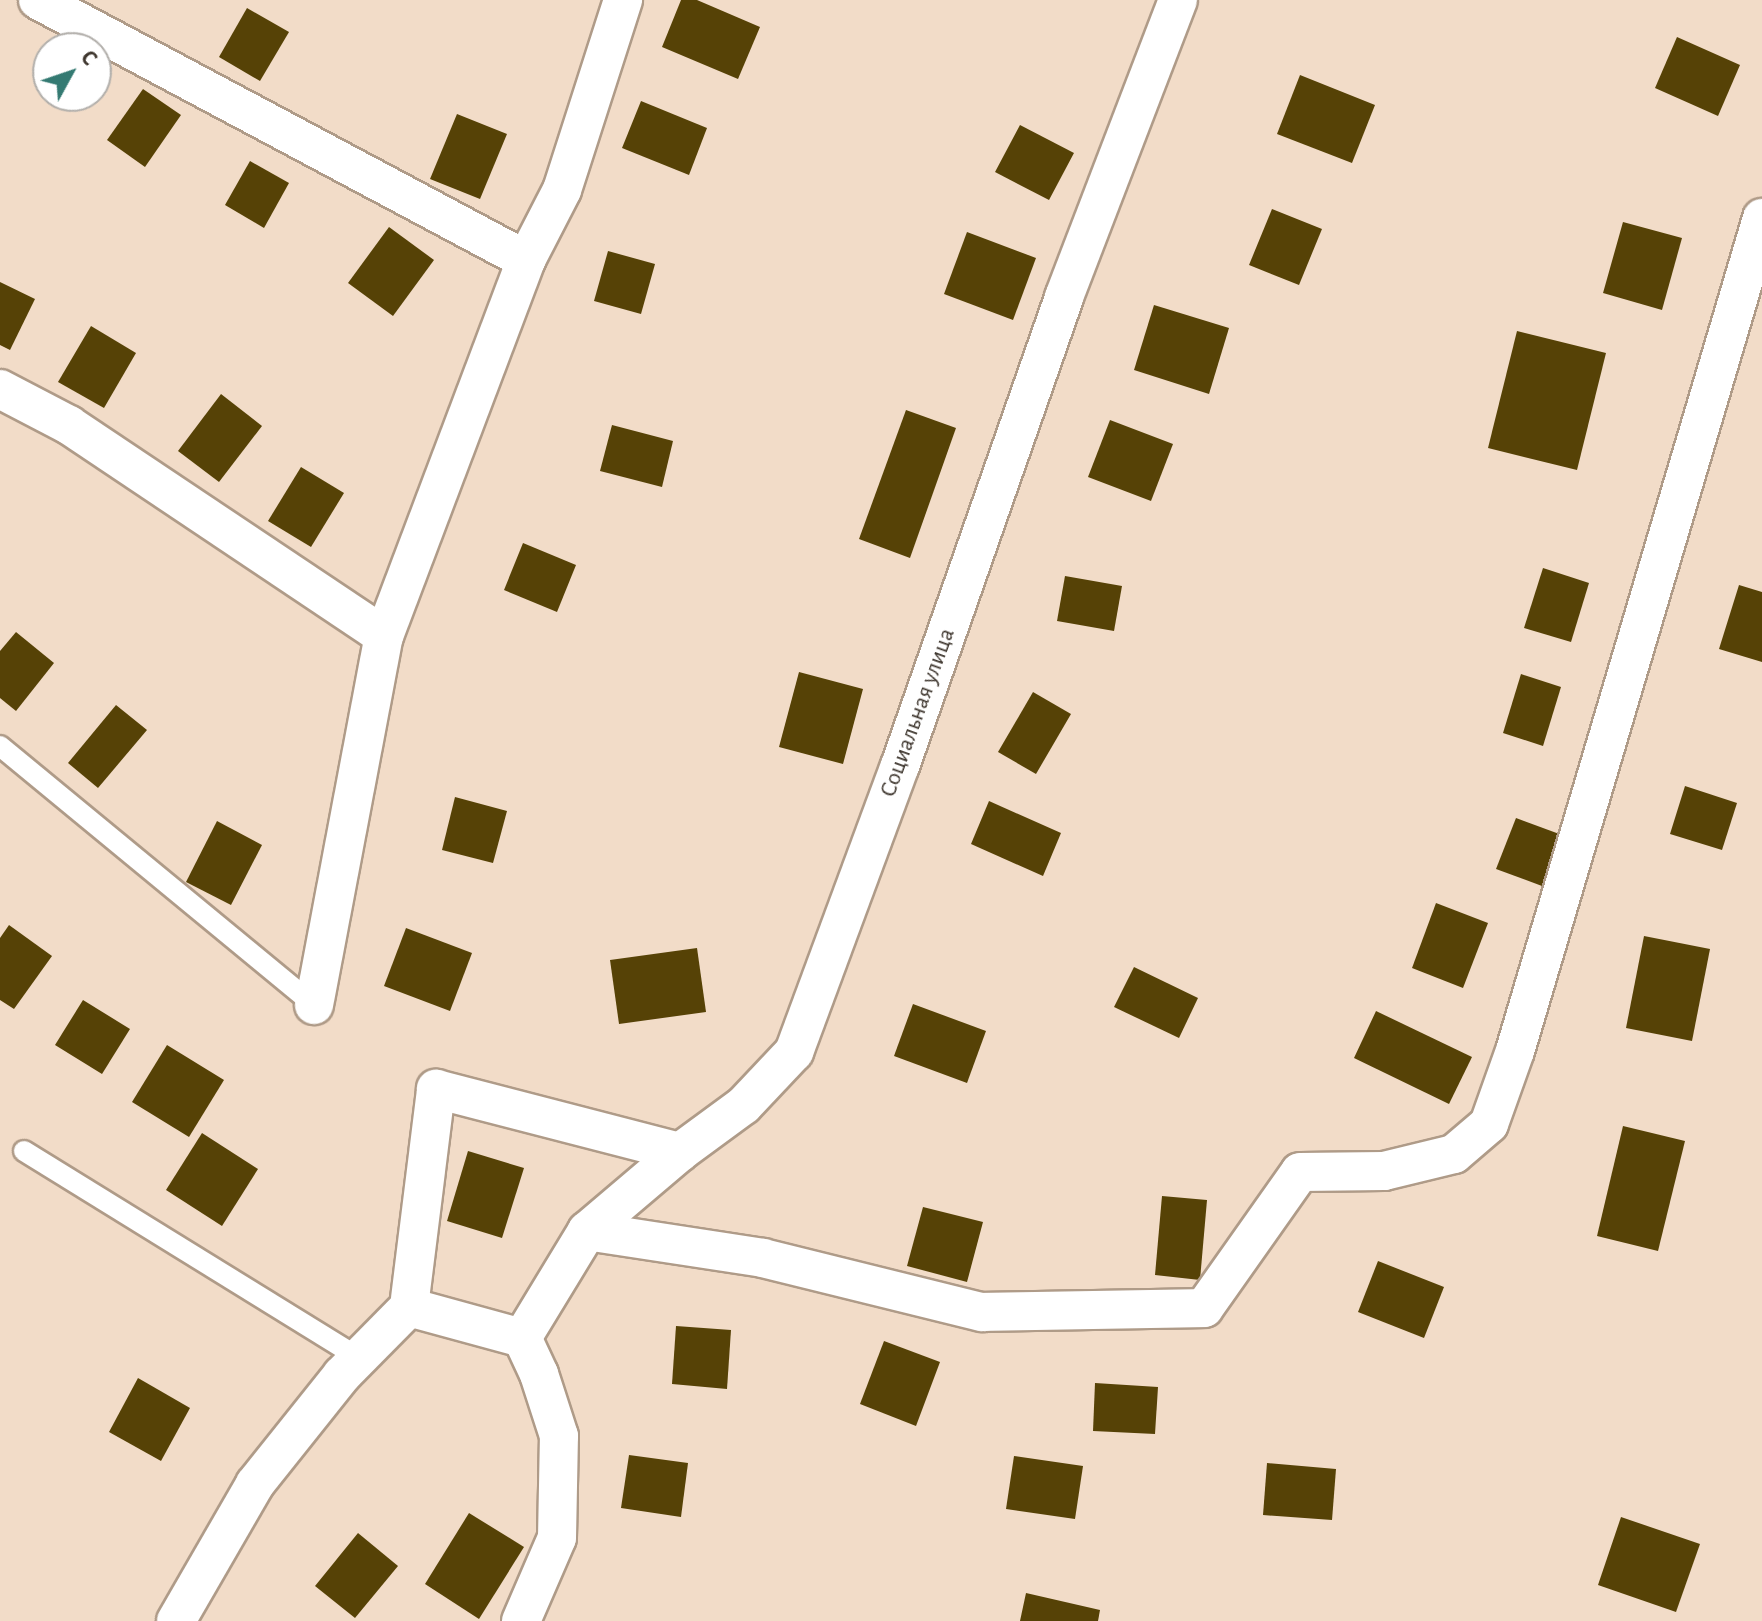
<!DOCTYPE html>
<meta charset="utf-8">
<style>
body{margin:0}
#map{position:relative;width:1762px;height:1621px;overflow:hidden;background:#f2dcc8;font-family:"Alegreya Sans",sans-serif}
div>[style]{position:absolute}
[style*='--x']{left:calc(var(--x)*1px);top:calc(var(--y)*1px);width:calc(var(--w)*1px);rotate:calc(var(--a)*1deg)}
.building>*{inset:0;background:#564206}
.roads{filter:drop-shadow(2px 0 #af9b88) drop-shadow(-2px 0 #af9b88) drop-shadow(0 2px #af9b88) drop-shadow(0 -2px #af9b88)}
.lane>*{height:20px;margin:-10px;padding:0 10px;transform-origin:10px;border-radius:10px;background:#fff}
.street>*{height:38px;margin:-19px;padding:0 19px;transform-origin:19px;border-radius:19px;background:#fff}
span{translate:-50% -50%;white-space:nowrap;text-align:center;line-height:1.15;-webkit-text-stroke:8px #fff;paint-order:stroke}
.street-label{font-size:24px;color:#3e362e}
.north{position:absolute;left:32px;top:32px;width:80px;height:80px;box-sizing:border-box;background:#fff;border:2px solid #b2afab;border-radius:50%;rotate:50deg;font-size:22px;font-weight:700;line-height:32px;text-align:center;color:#3e362e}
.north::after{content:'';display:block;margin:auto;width:28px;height:36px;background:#347a72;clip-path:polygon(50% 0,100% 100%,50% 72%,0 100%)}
</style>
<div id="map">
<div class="building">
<i style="clip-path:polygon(681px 0,697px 0,760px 27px,738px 79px,662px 47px)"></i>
<i style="clip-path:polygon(247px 8px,289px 32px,260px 81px,219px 57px)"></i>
<i style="clip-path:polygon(1677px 37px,1740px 65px,1718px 116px,1655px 88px)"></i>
<i style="clip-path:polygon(1300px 75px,1375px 105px,1352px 163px,1277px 134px)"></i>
<i style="clip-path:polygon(143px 89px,181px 115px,145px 167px,107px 140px)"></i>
<i style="clip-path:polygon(641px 101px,707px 128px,689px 175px,622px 148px)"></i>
<i style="clip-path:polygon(457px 114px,507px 134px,480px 199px,430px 179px)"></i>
<i style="clip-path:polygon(1020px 125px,1074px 153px,1049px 200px,995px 172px)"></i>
<i style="clip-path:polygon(250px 161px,289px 183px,264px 228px,225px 205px)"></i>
<i style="clip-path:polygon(1272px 209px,1322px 229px,1299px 285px,1249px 265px)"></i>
<i style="clip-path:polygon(1623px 222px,1682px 238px,1662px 310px,1603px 293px)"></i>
<i style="clip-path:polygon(389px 227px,434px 260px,393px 316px,348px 283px)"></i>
<i style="clip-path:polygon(967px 232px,1036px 258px,1013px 320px,944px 294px)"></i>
<i style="clip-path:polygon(608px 251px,655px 264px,641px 314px,594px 301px)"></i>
<i style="clip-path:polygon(0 282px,35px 299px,10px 350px,0 345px)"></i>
<i style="clip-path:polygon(1154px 305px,1229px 328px,1209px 394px,1134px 370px)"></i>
<i style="clip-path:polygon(91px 326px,136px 353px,104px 408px,58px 382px)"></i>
<i style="clip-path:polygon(1517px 331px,1606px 353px,1577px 470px,1488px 448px)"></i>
<i style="clip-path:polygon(221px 394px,262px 426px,219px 482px,178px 451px)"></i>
<i style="clip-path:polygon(906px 410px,956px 428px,910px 558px,859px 539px)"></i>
<i style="clip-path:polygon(1110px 420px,1173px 444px,1151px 501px,1088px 477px)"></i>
<i style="clip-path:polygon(612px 425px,673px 441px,662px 487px,600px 471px)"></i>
<i style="clip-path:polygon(301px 467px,344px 493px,311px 547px,268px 521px)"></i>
<i style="clip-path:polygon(523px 543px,576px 565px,557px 612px,504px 590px)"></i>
<i style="clip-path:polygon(1543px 568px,1589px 583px,1571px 642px,1524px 628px)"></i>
<i style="clip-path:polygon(1065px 576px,1122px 586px,1114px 631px,1057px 621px)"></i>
<i style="clip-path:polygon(1739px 585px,1762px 592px,1762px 662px,1719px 649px)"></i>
<i style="clip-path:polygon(16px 632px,54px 663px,16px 711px,0 698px,0 651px)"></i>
<i style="clip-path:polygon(799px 672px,863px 689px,843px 764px,779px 747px)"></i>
<i style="clip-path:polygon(1521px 674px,1561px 687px,1543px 746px,1503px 733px)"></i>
<i style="clip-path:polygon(1033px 692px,1071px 714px,1036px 774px,998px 752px)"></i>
<i style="clip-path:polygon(116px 705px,147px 730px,98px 788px,68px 763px)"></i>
<i style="clip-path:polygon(1685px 786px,1737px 803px,1722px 850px,1670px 834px)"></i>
<i style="clip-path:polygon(455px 797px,507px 811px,493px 863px,442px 850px)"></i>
<i style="clip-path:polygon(989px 801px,1061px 833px,1043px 876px,971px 844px)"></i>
<i style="clip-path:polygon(1516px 818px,1562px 835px,1542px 886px,1496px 869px)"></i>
<i style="clip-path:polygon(217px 821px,262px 845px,231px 905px,186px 882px)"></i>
<i style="clip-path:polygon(1436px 903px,1488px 923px,1463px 988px,1412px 968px)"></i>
<i style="clip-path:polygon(9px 925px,52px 956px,14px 1009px,0 1000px,0 938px)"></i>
<i style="clip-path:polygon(406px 928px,472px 953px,450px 1011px,384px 986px)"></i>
<i style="clip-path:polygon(1644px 936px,1710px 949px,1692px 1041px,1626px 1028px)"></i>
<i style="clip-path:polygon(697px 948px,706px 1012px,619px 1024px,610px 960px)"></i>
<i style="clip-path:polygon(1134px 967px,1198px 998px,1179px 1038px,1114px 1007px)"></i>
<i style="clip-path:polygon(83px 1000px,130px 1029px,102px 1074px,55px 1045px)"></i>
<i style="clip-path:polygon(913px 1004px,986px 1031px,967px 1083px,894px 1056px)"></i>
<i style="clip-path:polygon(1376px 1011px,1472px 1057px,1449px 1104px,1354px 1058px)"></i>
<i style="clip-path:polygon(167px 1045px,224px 1080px,189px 1137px,132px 1102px)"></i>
<i style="clip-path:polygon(1623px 1126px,1685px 1141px,1658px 1251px,1597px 1236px)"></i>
<i style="clip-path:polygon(202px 1133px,258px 1169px,222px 1226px,166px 1190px)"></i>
<i style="clip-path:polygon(468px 1151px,524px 1168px,502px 1238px,447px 1221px)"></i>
<i style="clip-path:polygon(1162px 1196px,1207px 1200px,1200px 1280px,1155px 1275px)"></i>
<i style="clip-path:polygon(923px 1207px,983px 1222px,967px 1282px,907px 1266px)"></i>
<i style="clip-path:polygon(1378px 1261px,1444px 1287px,1424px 1338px,1358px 1312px)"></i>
<i style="clip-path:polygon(676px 1326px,731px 1330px,727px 1389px,672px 1384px)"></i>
<i style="clip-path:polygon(884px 1341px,940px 1362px,916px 1426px,860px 1404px)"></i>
<i style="clip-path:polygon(138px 1378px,190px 1408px,161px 1461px,109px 1432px)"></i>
<i style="clip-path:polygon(1095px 1383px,1158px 1387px,1155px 1434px,1093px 1431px)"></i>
<i style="clip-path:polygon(629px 1455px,688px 1463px,681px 1517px,621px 1508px)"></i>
<i style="clip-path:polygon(1014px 1456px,1083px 1466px,1075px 1519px,1006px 1509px)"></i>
<i style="clip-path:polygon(1267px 1463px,1336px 1469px,1332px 1520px,1263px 1515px)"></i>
<i style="clip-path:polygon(469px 1513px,524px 1547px,479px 1619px,425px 1584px)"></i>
<i style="clip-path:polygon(1621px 1517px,1700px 1544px,1676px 1612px,1598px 1585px)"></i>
<i style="clip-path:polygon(358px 1533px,398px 1566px,355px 1618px,315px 1586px)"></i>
<i style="clip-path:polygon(1026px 1593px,1100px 1610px,1098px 1621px,1020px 1621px)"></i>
</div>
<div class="roads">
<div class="lane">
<i style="--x:0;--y:746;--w:407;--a:39.5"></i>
<i style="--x:24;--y:1151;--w:394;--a:31.7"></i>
</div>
<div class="street">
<i style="--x:38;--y:0;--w:553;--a:28.05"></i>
<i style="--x:0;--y:389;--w:78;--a:27.6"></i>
<i style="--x:69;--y:425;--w:379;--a:33.8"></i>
<i style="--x:314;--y:1005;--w:376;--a:-79.3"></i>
<i style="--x:384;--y:636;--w:402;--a:-69.3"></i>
<i style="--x:526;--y:260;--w:79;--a:-62.8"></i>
<i style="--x:562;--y:190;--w:200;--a:-72.2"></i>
<i style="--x:587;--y:1231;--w:178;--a:8.7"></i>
<i style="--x:763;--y:1258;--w:226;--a:13.9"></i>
<i style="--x:982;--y:1312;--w:222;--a:-1"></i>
<i style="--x:1204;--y:1308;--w:166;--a:-54.8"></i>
<i style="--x:1300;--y:1172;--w:84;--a:-0.7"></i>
<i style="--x:1384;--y:1171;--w:72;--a:-13.7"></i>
<i style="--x:1454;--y:1154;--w:46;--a:-40.6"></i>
<i style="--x:1489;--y:1124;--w:77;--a:-70.4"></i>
<i style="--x:1515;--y:1051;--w:869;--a:-73.48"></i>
<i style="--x:522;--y:1338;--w:125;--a:-58.7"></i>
<i style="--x:587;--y:1231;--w:122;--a:-40.3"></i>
<i style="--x:680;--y:1152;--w:79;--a:-36.3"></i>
<i style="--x:744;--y:1105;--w:73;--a:-46.7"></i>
<i style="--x:794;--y:1052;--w:305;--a:-69.7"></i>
<i style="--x:900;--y:766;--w:497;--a:-70.7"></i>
<i style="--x:1064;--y:297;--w:318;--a:-69"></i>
<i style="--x:522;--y:1338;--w:117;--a:-164.7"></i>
<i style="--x:409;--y:1307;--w:220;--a:-82.9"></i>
<i style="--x:436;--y:1089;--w:252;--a:14.5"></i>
<i style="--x:176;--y:1621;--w:158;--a:-60"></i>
<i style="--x:255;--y:1484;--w:139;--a:-51.4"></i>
<i style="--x:342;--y:1375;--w:95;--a:-45.4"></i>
<i style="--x:521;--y:1621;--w:90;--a:-66.6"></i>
<i style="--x:557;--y:1538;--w:102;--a:-88.9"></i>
<i style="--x:559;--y:1436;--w:65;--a:-107.9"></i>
<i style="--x:539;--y:1374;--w:40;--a:-115"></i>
</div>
</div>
<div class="street-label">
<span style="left:918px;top:713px;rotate:-70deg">Социальная улица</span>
</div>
<div class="north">С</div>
</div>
